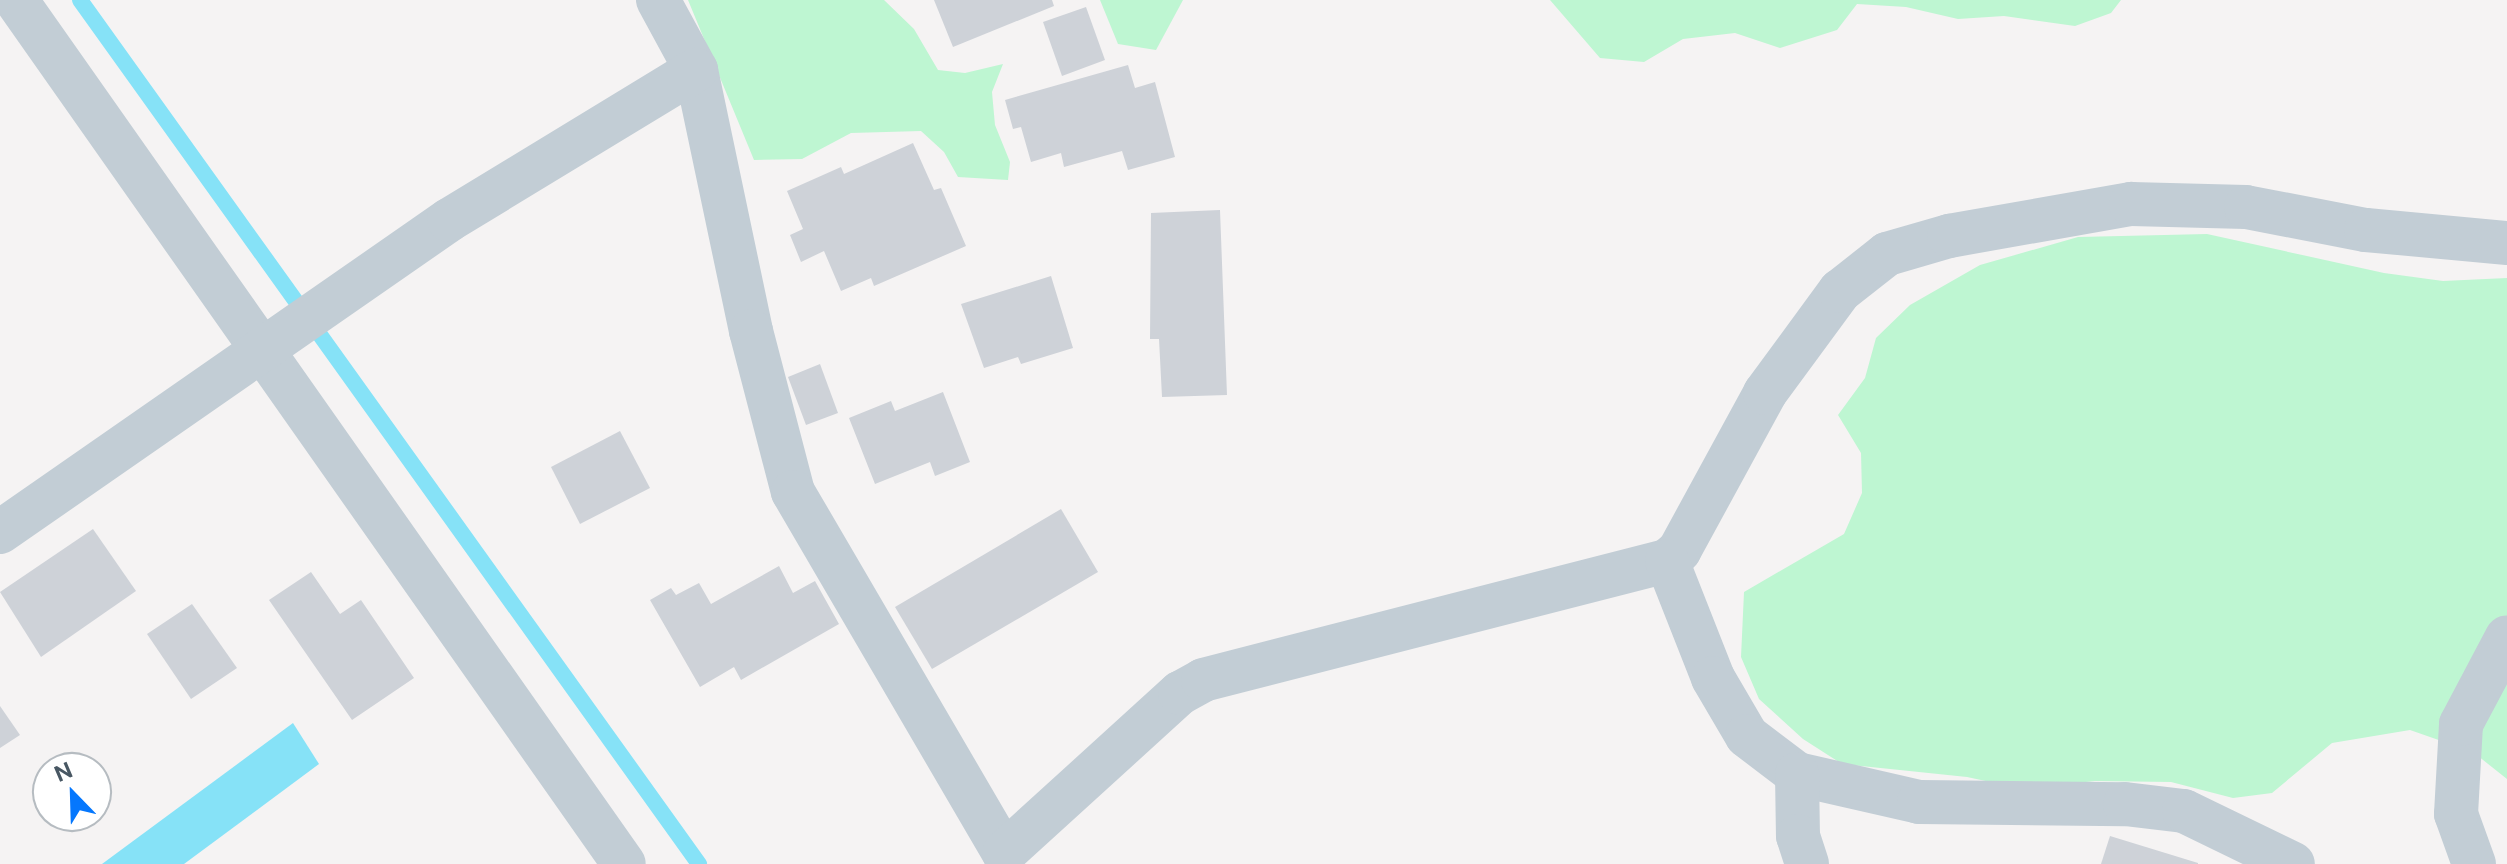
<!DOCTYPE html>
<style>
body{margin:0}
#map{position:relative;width:2507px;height:864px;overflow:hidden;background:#f5f3f3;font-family:"Public Sans",sans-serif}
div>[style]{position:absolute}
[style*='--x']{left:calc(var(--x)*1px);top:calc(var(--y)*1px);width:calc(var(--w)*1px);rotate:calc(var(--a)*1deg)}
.green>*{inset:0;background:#bef6d2}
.water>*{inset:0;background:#86e2f7}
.stream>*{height:16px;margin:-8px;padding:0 8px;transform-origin:8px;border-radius:8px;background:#86e2f7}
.building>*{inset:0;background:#ced2d8}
.minor>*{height:44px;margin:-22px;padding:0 22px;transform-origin:22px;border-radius:22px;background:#c2cdd5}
span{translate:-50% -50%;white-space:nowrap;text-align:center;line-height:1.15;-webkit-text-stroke:6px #fff;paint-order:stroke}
.north{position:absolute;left:32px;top:752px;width:80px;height:80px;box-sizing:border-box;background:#fff;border:2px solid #b6bcc1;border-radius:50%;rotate:337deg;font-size:22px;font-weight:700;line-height:32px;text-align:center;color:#485763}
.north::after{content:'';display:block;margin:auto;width:28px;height:36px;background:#0577fd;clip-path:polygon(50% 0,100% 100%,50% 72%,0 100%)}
</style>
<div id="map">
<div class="green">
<i style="clip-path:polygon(688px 0,884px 0,914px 29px,938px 70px,965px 73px,1003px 64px,992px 92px,995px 125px,1010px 162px,1008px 180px,958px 177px,944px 152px,921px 131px,851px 133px,802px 159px,754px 160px)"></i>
<i style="clip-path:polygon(1100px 0,1183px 0,1156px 50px,1118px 44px)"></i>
<i style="clip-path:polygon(1550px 0,2121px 0,2111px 13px,2075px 26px,2004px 16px,1958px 19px,1906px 7px,1857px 4px,1837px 30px,1780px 48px,1735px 33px,1683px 39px,1644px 62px,1600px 58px)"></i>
<i style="clip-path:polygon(2207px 234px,2384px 273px,2443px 281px,2507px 278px,2507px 779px,2473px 752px,2410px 730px,2332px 743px,2272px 793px,2233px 798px,2171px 782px,2095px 781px,2023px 789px,1967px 777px,1842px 764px,1803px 739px,1759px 699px,1741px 657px,1744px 592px,1844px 534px,1862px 493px,1861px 453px,1838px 415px,1865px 378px,1876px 338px,1910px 305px,1980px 265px,2078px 237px)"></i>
</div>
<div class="water">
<i style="clip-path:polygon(293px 723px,319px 764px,184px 864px,102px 864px)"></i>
</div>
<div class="stream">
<i style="--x:80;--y:0;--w:1063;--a:54.38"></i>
</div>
<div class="building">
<i style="clip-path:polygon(934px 0,1052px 0,1054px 6px,953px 47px)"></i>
<i style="clip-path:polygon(1086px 7px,1105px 60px,1062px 76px,1043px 22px)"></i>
<i style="clip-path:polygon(1128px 65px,1135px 88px,1155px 82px,1175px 157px,1128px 170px,1122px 151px,1064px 167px,1061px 153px,1031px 162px,1021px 127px,1013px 129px,1005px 100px)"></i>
<i style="clip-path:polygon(913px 143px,934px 190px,941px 188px,966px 246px,874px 286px,871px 278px,841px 291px,824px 251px,801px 262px,790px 235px,803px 229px,787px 191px,841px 167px,844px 174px)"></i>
<i style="clip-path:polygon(1220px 210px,1227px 395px,1162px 397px,1159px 339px,1150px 339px,1151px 213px)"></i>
<i style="clip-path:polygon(1051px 276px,1073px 348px,1021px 364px,1018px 357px,984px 368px,961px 304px)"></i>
<i style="clip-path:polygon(820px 364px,838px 413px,806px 425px,788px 377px)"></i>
<i style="clip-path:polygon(943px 392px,970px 462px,935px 476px,930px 462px,875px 484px,849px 418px,891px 401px,895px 411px)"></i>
<i style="clip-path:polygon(620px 431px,650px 488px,580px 524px,551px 467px)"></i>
<i style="clip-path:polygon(1061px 509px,1098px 572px,932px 669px,895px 607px)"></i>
<i style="clip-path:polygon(93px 529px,136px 591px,41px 657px,0 592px)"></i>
<i style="clip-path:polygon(779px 566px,793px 593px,815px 581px,839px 624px,741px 680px,734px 667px,700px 687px,650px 600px,671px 588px,676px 595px,699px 583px,711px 604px)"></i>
<i style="clip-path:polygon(311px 572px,340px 614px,361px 600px,414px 678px,352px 720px,269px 600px)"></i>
<i style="clip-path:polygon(192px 604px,237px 668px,191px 699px,147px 634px)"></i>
<i style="clip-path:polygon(0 706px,20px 735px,0 748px)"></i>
<i style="clip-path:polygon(2110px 836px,2198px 863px,2198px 864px,2101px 864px)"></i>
</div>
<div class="minor">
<i style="--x:16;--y:0;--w:1056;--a:54.87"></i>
<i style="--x:658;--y:0;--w:80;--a:61.5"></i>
<i style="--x:696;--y:70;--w:267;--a:78.1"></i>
<i style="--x:751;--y:331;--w:166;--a:75.4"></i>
<i style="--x:793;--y:492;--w:418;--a:59.7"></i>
<i style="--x:1004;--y:853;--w:238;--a:-42.3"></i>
<i style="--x:1180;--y:693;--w:26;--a:-29"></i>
<i style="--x:1203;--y:680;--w:479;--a:-14.4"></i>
<i style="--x:1667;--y:561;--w:16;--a:-40"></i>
<i style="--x:1679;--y:551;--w:180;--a:-61.4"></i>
<i style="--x:1765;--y:393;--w:127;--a:-53.7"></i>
<i style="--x:1840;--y:291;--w:60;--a:-38.2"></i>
<i style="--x:1887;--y:254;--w:65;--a:-16.2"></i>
<i style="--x:1949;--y:236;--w:185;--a:-10"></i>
<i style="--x:2131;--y:204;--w:115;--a:1.5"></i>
<i style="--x:2246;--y:207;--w:122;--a:10.9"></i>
<i style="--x:2366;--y:230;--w:142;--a:5.3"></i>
<i style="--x:0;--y:532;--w:547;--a:-34.79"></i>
<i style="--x:449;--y:220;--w:289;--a:-31.3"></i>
<i style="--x:1667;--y:561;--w:126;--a:68.5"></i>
<i style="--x:1713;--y:678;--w:67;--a:59.6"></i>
<i style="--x:1747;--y:736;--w:63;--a:37.2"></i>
<i style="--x:1797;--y:774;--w:125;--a:12.9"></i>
<i style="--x:1919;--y:802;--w:206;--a:0.6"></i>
<i style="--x:2125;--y:804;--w:59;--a:6.8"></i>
<i style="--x:2184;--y:811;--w:121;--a:25.9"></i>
<i style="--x:1797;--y:774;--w:62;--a:89.1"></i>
<i style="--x:1798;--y:836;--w:29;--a:72"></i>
<i style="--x:2474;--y:864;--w:53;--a:-109.8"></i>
<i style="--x:2456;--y:814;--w:90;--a:-86.8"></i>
<i style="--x:2461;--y:724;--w:98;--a:-62.1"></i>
</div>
<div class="north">N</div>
</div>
